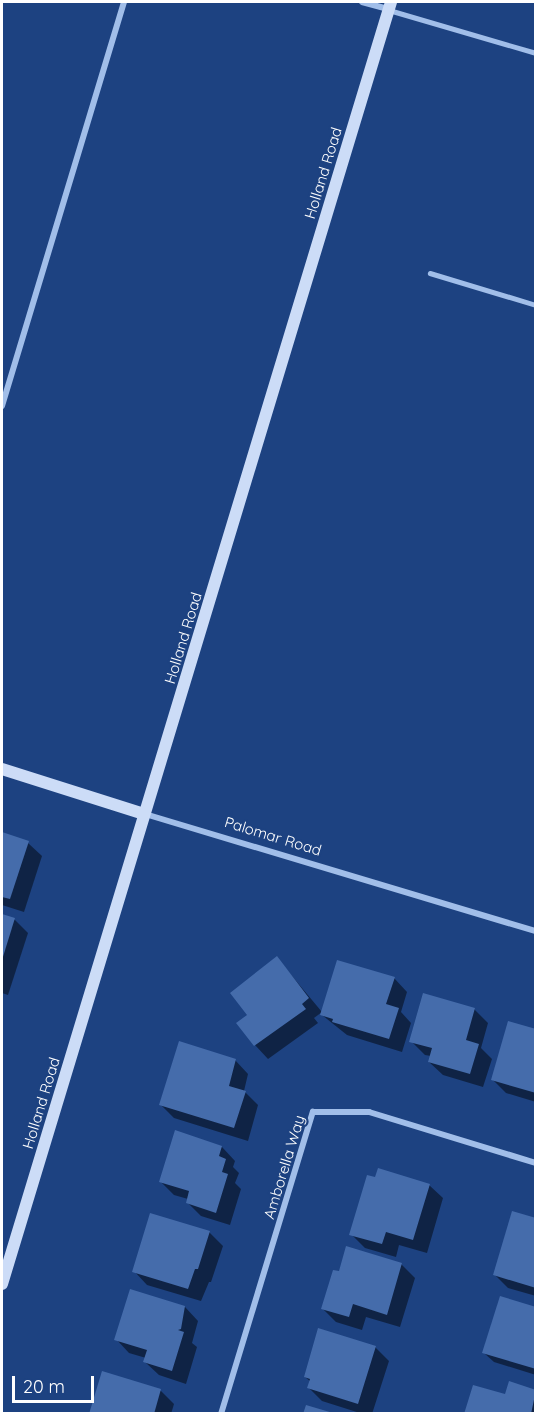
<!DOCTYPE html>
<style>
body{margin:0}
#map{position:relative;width:537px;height:1415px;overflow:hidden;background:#1d4281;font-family:Quicksand,sans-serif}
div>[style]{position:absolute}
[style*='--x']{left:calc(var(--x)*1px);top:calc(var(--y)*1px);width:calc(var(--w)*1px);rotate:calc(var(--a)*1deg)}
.shadow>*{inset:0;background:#0007}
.building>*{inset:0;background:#456cab}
.lane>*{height:4.5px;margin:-2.25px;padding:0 2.25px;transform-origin:2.25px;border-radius:2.25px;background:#a1bee9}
.street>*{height:6px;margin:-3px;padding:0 3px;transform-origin:3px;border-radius:3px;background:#a1bee9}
.secondary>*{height:12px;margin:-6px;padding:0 6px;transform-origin:6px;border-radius:6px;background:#ccdcf7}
span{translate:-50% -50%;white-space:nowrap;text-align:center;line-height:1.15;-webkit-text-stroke:4.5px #1d4281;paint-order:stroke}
.street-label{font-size:15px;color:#fff}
.frame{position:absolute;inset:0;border:3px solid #fff;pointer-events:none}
.scale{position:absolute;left:12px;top:1376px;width:82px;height:27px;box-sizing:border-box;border:3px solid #fff;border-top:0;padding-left:8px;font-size:18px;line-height:21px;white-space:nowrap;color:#fff;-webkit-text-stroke:4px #1d4281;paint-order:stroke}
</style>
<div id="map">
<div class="shadow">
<i style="clip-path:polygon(2px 834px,28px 843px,42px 856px,24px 912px,2px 905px)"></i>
<i style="clip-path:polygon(2px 915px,15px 920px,28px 933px,8px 995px,2px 993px)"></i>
<i style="clip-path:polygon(277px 958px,322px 1012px,314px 1018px,318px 1023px,268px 1059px,255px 1045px,249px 1015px)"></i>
<i style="clip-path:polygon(394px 978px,407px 992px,401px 1012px,411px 1023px,402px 1052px,347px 1035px,322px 1015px)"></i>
<i style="clip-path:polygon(474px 1009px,488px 1023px,481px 1048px,492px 1059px,483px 1087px,443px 1075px,429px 1062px,431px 1056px,425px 1055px,411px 1041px)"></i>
<i style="clip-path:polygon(536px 1031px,536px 1102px,506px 1093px,493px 1080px)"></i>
<i style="clip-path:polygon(235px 1060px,248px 1074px,244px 1091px,258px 1105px,248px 1141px,174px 1118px,161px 1105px)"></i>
<i style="clip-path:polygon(222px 1147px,235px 1161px,233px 1167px,239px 1173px,235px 1183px,241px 1189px,230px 1225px,201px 1216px,187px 1202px,188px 1199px,174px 1195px,160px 1181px)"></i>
<i style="clip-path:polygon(429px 1185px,443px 1198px,427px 1253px,399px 1245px,396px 1257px,365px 1248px,351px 1234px)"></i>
<i style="clip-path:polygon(536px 1220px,536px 1296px,508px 1288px,495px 1275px)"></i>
<i style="clip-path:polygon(209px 1232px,223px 1246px,211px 1282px,209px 1282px,201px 1301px,147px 1285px,134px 1271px)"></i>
<i style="clip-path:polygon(401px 1264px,415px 1278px,400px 1327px,366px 1317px,362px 1330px,336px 1322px,323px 1309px,340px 1273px)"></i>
<i style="clip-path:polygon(185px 1307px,198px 1321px,192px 1343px,197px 1347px,186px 1384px,159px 1375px,145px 1362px,146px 1358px,129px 1353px,116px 1339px)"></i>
<i style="clip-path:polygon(536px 1308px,536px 1375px,494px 1362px,484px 1353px)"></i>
<i style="clip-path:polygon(375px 1347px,389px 1361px,372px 1414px,363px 1414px,322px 1401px,309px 1388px,311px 1382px,305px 1377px)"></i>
<i style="clip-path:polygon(103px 1373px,161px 1391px,174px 1404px,171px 1414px,91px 1414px)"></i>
<i style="clip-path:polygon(536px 1391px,536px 1414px,465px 1414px,506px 1396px)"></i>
</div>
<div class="building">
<i style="clip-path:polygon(2px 832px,29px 841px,10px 899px,2px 897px)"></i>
<i style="clip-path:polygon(2px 914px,15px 918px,2px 960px)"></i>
<i style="clip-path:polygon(277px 956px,309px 998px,302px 1004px,306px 1009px,254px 1046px,236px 1023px,247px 1015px,230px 993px)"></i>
<i style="clip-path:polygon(337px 960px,395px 977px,386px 1004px,399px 1008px,389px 1039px,332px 1022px,333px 1019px,320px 1015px)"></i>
<i style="clip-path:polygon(423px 993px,475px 1008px,466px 1040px,479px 1044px,470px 1074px,428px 1062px,432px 1048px,409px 1042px)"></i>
<i style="clip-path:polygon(508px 1021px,536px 1029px,536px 1093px,491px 1080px)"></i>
<i style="clip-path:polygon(179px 1041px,236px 1059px,229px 1086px,246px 1091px,234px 1128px,159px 1105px)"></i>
<i style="clip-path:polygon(175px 1130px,222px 1146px,219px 1156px,226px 1159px,222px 1172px,228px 1174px,216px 1213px,186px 1203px,189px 1191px,159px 1182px)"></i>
<i style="clip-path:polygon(378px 1168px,430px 1184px,413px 1240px,386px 1232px,382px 1244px,349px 1235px,367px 1175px,375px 1177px)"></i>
<i style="clip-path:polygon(512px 1211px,536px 1218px,536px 1288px,493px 1275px)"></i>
<i style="clip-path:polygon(150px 1213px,210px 1231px,198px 1269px,195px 1269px,188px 1289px,132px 1272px)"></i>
<i style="clip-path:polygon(346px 1246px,402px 1263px,387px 1315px,353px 1304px,349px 1317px,321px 1309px,333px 1270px,339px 1271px)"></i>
<i style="clip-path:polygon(130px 1289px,185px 1306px,181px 1329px,178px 1330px,184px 1332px,172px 1371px,143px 1362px,147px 1350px,114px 1340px)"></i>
<i style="clip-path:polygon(500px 1296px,536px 1307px,536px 1369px,482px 1353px)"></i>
<i style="clip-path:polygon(318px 1328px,376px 1346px,358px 1404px,307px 1388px,310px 1379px,304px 1377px)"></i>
<i style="clip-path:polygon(102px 1371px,161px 1389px,154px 1414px,89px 1414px)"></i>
<i style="clip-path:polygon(509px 1381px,536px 1390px,531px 1414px,464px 1414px,473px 1385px,505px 1394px)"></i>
<i style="clip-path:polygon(306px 1405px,333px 1413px,332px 1414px,303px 1414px)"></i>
</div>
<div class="lane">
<i style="--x:389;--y:10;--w:153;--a:16.3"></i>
<i style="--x:430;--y:273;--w:111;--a:16.8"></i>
</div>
<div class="street">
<i style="--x:362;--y:2;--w:27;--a:15"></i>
<i style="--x:2;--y:406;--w:422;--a:-73.2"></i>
<i style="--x:145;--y:814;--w:408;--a:16.7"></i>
<i style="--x:221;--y:1414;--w:316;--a:-73.1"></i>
<i style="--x:313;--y:1112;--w:56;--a:0"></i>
<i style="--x:369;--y:1112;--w:175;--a:17"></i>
</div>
<div class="secondary">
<i style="--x:2;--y:769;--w:149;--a:17.6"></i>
<i style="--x:2;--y:1284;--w:1340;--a:-73.12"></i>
</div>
<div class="street-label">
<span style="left:323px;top:173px;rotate:-73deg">Holland Road</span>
<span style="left:183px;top:638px;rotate:-73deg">Holland Road</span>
<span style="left:273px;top:836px;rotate:17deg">Palomar Road</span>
<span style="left:41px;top:1103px;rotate:-73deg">Holland Road</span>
<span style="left:284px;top:1167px;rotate:-73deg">Amborella Way</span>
</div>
<div class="frame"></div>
<div class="scale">20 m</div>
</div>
